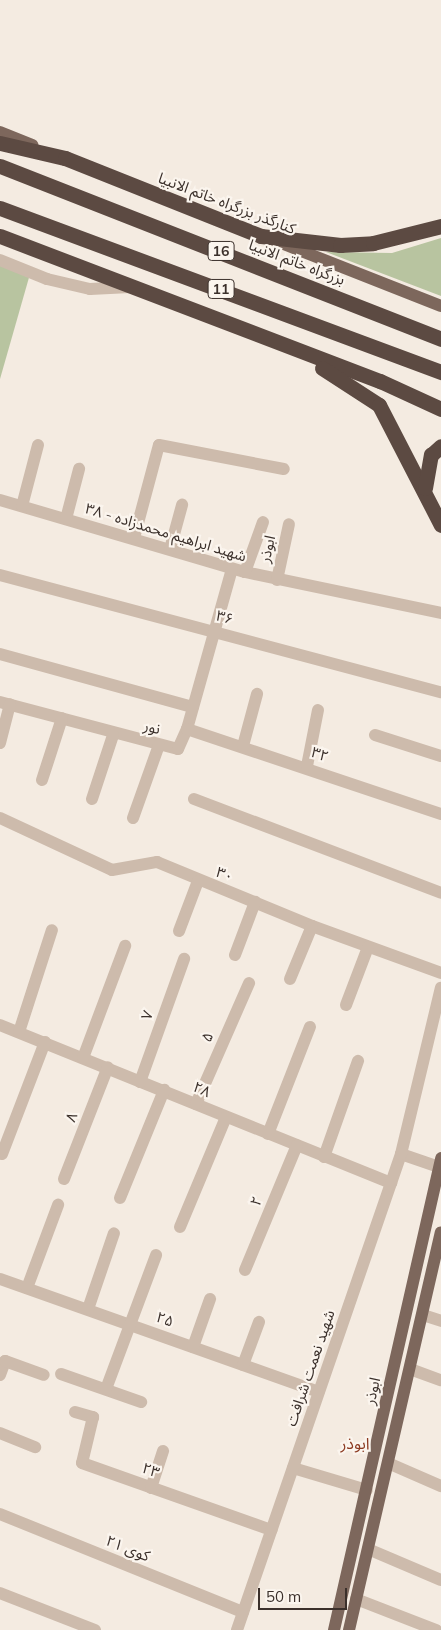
<!DOCTYPE html>
<meta charset="utf-8">
<style>
body{margin:0}
#map{position:relative;width:441px;height:1630px;overflow:hidden;background:#f4ebe1;font-family:Mulish,"Noto Sans Arabic",sans-serif}
div>[style]{position:absolute}
[style*='--x']{left:calc(var(--x)*1px);top:calc(var(--y)*1px);width:calc(var(--w)*1px);rotate:calc(var(--a)*1deg)}
.green>*{inset:0;background:#b8c4a0}
.minor>*{height:12px;margin:-6px;padding:0 6px;transform-origin:6px;border-radius:6px;background:#cdbbac}
.major>*{height:12px;margin:-6px;padding:0 6px;transform-origin:6px;border-radius:6px;background:#7d675c}
.highway>*{height:15px;margin:-7.5px;padding:0 7.5px;transform-origin:7.5px;border-radius:7.5px;background:#5c4a42}
span{translate:-50% -50%;white-space:nowrap;text-align:center;line-height:1.15;-webkit-text-stroke:4.5px #fbf5ee;paint-order:stroke}
.shield-label span{padding:1px 4px;background:#fbf5ee;border:1px solid;border-radius:4px;-webkit-text-stroke-width:0}
.shield-label{font-size:14px;color:#3b302b;font-weight:700}
.street-label{font-size:15px;color:#3b302b}
.neighbourhood-label{font-size:16px;color:#8c3b22}
.scale{position:absolute;left:258px;top:1588px;width:89px;height:22px;box-sizing:border-box;border:2px solid #3b302b;border-top:0;padding-left:6px;font-size:15px;line-height:18px;white-space:nowrap;color:#3b302b;-webkit-text-stroke:4px #fbf5ee;paint-order:stroke}
</style>
<div id="map">
<div class="green">
<i style="clip-path:polygon(441px 238px,441px 296px,326px 252px,392px 253px)"></i>
<i style="clip-path:polygon(0 262px,30px 274px,0 379px)"></i>
</div>
<div class="minor">
<i style="--x:0;--y:260;--w:51;--a:22"></i>
<i style="--x:47;--y:279;--w:44;--a:13.1"></i>
<i style="--x:90;--y:289;--w:40;--a:-2.9"></i>
<i style="--x:0;--y:500;--w:255;--a:16.4"></i>
<i style="--x:245;--y:572;--w:200;--a:11.8"></i>
<i style="--x:22;--y:506;--w:63;--a:-75.3"></i>
<i style="--x:66;--y:519;--w:52;--a:-75.4"></i>
<i style="--x:134;--y:538;--w:96;--a:-75"></i>
<i style="--x:159;--y:445;--w:127;--a:10.9"></i>
<i style="--x:170;--y:549;--w:46;--a:-74.7"></i>
<i style="--x:245;--y:572;--w:53;--a:-70.2"></i>
<i style="--x:0;--y:575;--w:456;--a:14.9"></i>
<i style="--x:277;--y:580;--w:57;--a:-77.9"></i>
<i style="--x:0;--y:654;--w:200;--a:15.4"></i>
<i style="--x:0;--y:702;--w:184;--a:14.8"></i>
<i style="--x:178;--y:749;--w:22;--a:-66"></i>
<i style="--x:187;--y:729;--w:166;--a:-74.3"></i>
<i style="--x:187;--y:729;--w:268;--a:18.5"></i>
<i style="--x:375;--y:735;--w:69;--a:17.7"></i>
<i style="--x:0;--y:743;--w:40;--a:-75.6"></i>
<i style="--x:243;--y:746;--w:54;--a:-74.9"></i>
<i style="--x:307;--y:766;--w:57;--a:-78.9"></i>
<i style="--x:42;--y:780;--w:65;--a:-72.1"></i>
<i style="--x:92;--y:799;--w:67;--a:-71.8"></i>
<i style="--x:194;--y:799;--w:264;--a:20.8"></i>
<i style="--x:0;--y:818;--w:123;--a:24.9"></i>
<i style="--x:112;--y:870;--w:46;--a:-10.1"></i>
<i style="--x:157;--y:862;--w:168;--a:22.4"></i>
<i style="--x:312;--y:926;--w:137;--a:20"></i>
<i style="--x:133;--y:818;--w:77;--a:-70.4"></i>
<i style="--x:179;--y:931;--w:53;--a:-69.2"></i>
<i style="--x:235;--y:955;--w:57;--a:-69.3"></i>
<i style="--x:290;--y:979;--w:57;--a:-67.5"></i>
<i style="--x:346;--y:1005;--w:62;--a:-69.2"></i>
<i style="--x:0;--y:1025;--w:422;--a:22"></i>
<i style="--x:19;--y:1032;--w:107;--a:-72.1"></i>
<i style="--x:83;--y:1058;--w:120;--a:-69.4"></i>
<i style="--x:140;--y:1082;--w:131;--a:-70.3"></i>
<i style="--x:196;--y:1104;--w:132;--a:-66.3"></i>
<i style="--x:268;--y:1134;--w:115;--a:-68.6"></i>
<i style="--x:2;--y:1154;--w:120;--a:-69"></i>
<i style="--x:401;--y:1154;--w:40;--a:18.9"></i>
<i style="--x:324;--y:1157;--w:102;--a:-70.5"></i>
<i style="--x:64;--y:1179;--w:120;--a:-68.6"></i>
<i style="--x:120;--y:1198;--w:117;--a:-67.8"></i>
<i style="--x:180;--y:1227;--w:119;--a:-67.3"></i>
<i style="--x:245;--y:1270;--w:135;--a:-67.4"></i>
<i style="--x:0;--y:1279;--w:338;--a:19.5"></i>
<i style="--x:27;--y:1288;--w:89;--a:-69.5"></i>
<i style="--x:88;--y:1309;--w:80;--a:-71.1"></i>
<i style="--x:423;--y:1315;--w:19;--a:18"></i>
<i style="--x:193;--y:1347;--w:51;--a:-70.5"></i>
<i style="--x:243;--y:1365;--w:46;--a:-69.6"></i>
<i style="--x:410;--y:1369;--w:33;--a:20"></i>
<i style="--x:61;--y:1374;--w:85;--a:19.3"></i>
<i style="--x:0;--y:1375;--w:15;--a:-70"></i>
<i style="--x:5;--y:1361;--w:41;--a:19.7"></i>
<i style="--x:106;--y:1389;--w:143;--a:-69.5"></i>
<i style="--x:75;--y:1412;--w:19;--a:16"></i>
<i style="--x:93;--y:1417;--w:47;--a:103.4"></i>
<i style="--x:82;--y:1463;--w:201;--a:19.5"></i>
<i style="--x:0;--y:1433;--w:38;--a:22"></i>
<i style="--x:388;--y:1463;--w:58;--a:23.5"></i>
<i style="--x:293;--y:1468;--w:77;--a:16.6"></i>
<i style="--x:151;--y:1488;--w:39;--a:-72"></i>
<i style="--x:0;--y:1514;--w:262;--a:22"></i>
<i style="--x:368;--y:1549;--w:79;--a:23"></i>
<i style="--x:0;--y:1593;--w:102;--a:21.3"></i>
<i style="--x:356;--y:1599;--w:86;--a:21.2"></i>
<i style="--x:237;--y:1630;--w:503;--a:-70.99"></i>
<i style="--x:401;--y:1154;--w:171;--a:-76.5"></i>
</div>
<div class="major">
<i style="--x:0;--y:132;--w:35;--a:22"></i>
<i style="--x:276;--y:241;--w:177;--a:21.5"></i>
<i style="--x:334;--y:1630;--w:484;--a:-77.2"></i>
<i style="--x:349;--y:1630;--w:408;--a:-77"></i>
</div>
<div class="highway">
<i style="--x:0;--y:143;--w:67;--a:13"></i>
<i style="--x:65;--y:158;--w:211;--a:21.7"></i>
<i style="--x:261;--y:236;--w:80;--a:6.5"></i>
<i style="--x:340;--y:245;--w:33;--a:-3"></i>
<i style="--x:373;--y:243;--w:70;--a:-14"></i>
<i style="--x:0;--y:166;--w:474;--a:21.4"></i>
<i style="--x:0;--y:208;--w:471;--a:20.4"></i>
<i style="--x:0;--y:236;--w:407;--a:20.9"></i>
<i style="--x:380;--y:381;--w:67;--a:24.7"></i>
<i style="--x:322;--y:368;--w:68;--a:33"></i>
<i style="--x:379;--y:405;--w:135;--a:62.7"></i>
<i style="--x:425;--y:488;--w:34;--a:-80"></i>
<i style="--x:431;--y:455;--w:13;--a:-42"></i>
</div>
<div class="shield-label">
<span style="left:221px;top:251px">16</span>
<span style="left:221px;top:289px">11</span>
</div>
<div class="street-label">
<span style="left:227px;top:203px;rotate:21deg">کنارگذر بزرگراه خاتم الانبیا</span>
<span style="left:297px;top:262px;rotate:21deg">بزرگراه خاتم الانبیا</span>
<span style="left:166px;top:532px;rotate:17deg">شهید ابراهیم محمدزاده - ۳۸</span>
<span style="left:267px;top:549px;rotate:-77deg">ابوذر</span>
<span style="left:225px;top:617px;rotate:15deg">۳۶</span>
<span style="left:152px;top:727px;rotate:13deg">نور</span>
<span style="left:320px;top:754px;rotate:19deg">۳۲</span>
<span style="left:225px;top:874px;rotate:21deg">۳۰</span>
<span style="left:147px;top:1015px;rotate:-70deg">۷</span>
<span style="left:207px;top:1037px;rotate:-67deg">۵</span>
<span style="left:202px;top:1089px;rotate:24deg">۲۸</span>
<span style="left:71px;top:1117px;rotate:-69deg">۸</span>
<span style="left:256px;top:1201px;rotate:-68deg">۲</span>
<span style="left:165px;top:1319px;rotate:20deg">۲۵</span>
<span style="left:310px;top:1368px;rotate:-71deg">شهید نعمت شرافت</span>
<span style="left:372px;top:1391px;rotate:-77deg">ابوذر</span>
<span style="left:151px;top:1470px;rotate:20deg">۲۳</span>
<span style="left:128px;top:1548px;rotate:22deg">کوی ۲۱</span>
</div>
<div class="neighbourhood-label">
<span style="left:355px;top:1443px">ابوذر</span>
</div>
<div class="scale">50 m</div>
</div>
